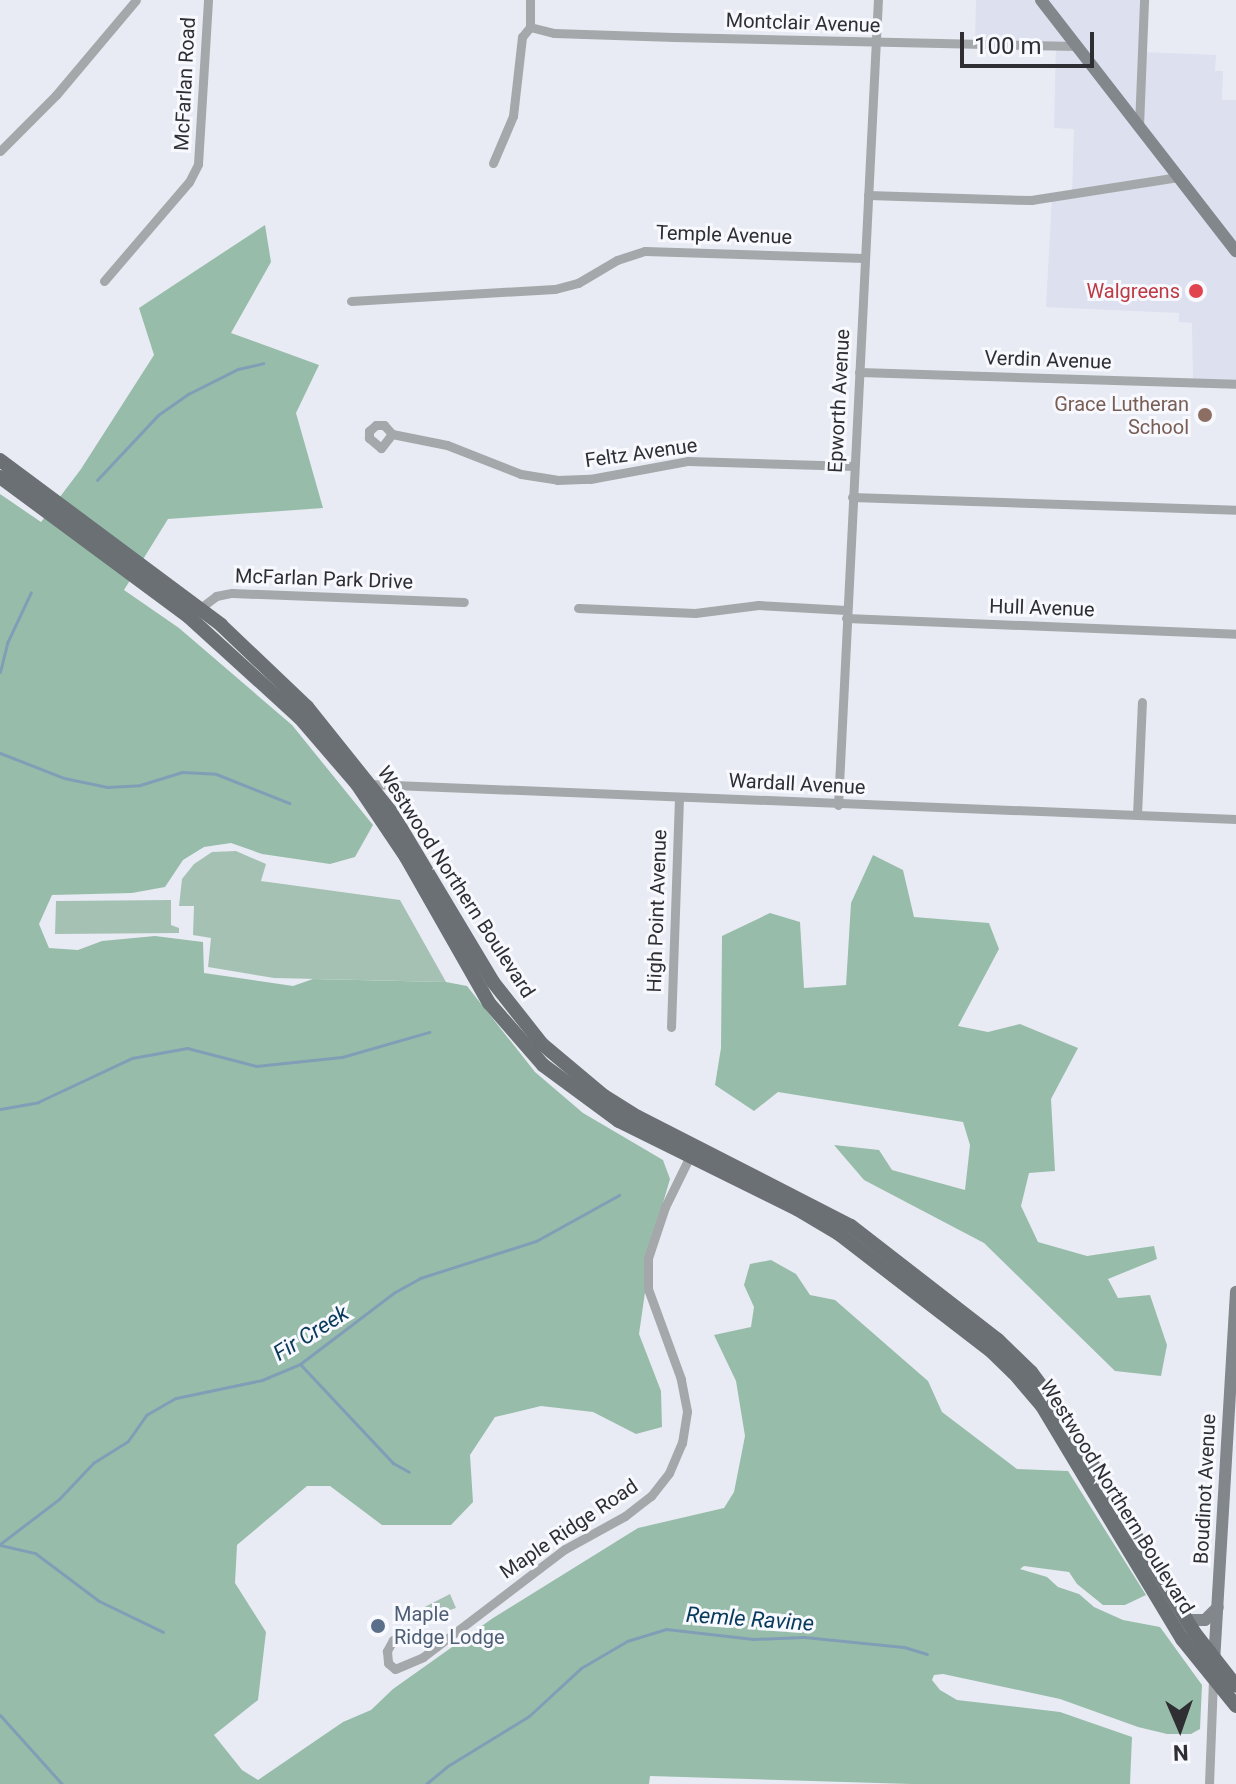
<!DOCTYPE html>
<style>
body{margin:0}
#map{position:relative;width:1236px;height:1784px;overflow:hidden;background:#e9ebf4;font-family:Roboto,sans-serif}
div>[style]{position:absolute}
[style*='--x']{left:calc(var(--x)*1px);top:calc(var(--y)*1px);width:calc(var(--w)*1px);rotate:calc(var(--a)*1deg)}
.built>*{inset:0;background:#dce0ef}
.green>*{inset:0;background:#a5c1b3}
.forest>*{inset:0;background:#97bdaa}
.stream>*{height:3px;margin:-1.5px;padding:0 1.5px;transform-origin:1.5px;border-radius:1.5px;background:#829eb7}
.street>*{height:9px;margin:-4.5px;padding:0 4.5px;transform-origin:4.5px;border-radius:4.5px;background:#a5a8aa}
.secondary>*{height:12px;margin:-6px;padding:0 6px;transform-origin:6px;border-radius:6px;background:#82878b}
.primary>*{height:14px;margin:-7px;padding:0 7px;transform-origin:7px;border-radius:7px;background:#6a7074}
.dots>*{width:22px;height:22px;translate:-50% -50%;box-sizing:border-box;border:4px solid #f7f9fe;border-radius:50%}
span{translate:-50% -50%;white-space:nowrap;text-align:center;line-height:1.15;-webkit-text-stroke:6px #f7f9fe;paint-order:stroke}
.street-label{font-size:20px;color:#2f2f33}
.health-label{font-size:20px;color:#be3a42}
.right{translate:-100% -50%;text-align:right}
.education-label{font-size:20px;color:#785e54}
.service-label{font-size:20px;color:#4e5e75}
.left{translate:0 -50%;text-align:left}
.water-label{font-size:22px;color:#093a5c;font-style:italic}
.north{position:absolute;left:1140px;top:1688px;width:80px;height:80px;-webkit-text-stroke:6px #f7f9fe;paint-order:stroke;rotate:178deg;font-size:22px;font-weight:700;line-height:32px;text-align:center;color:#2f2f33}
.north::after{content:'';display:block;margin:auto;width:28px;height:36px;background:#2f2f33;clip-path:polygon(50% 0,100% 100%,50% 72%,0 100%)}
.scale{position:absolute;left:960px;top:32px;width:134px;height:36px;box-sizing:border-box;border:4px solid #2f2f33;border-top:0;padding-left:10px;font-size:24px;line-height:28px;white-space:nowrap;color:#2f2f33;-webkit-text-stroke:6px #f7f9fe;paint-order:stroke}
</style>
<div id="map">
<div class="built">
<i style="clip-path:polygon(976px 0,1144px 0,1142px 52px,1216px 55px,1215px 71px,1223px 71px,1222px 100px,1236px 100px,1236px 384px,1193px 383px,1192px 323px,1179px 322px,1179px 313px,1046px 307px,1052px 197px,1072px 193px,1074px 129px,1054px 128px,1056px 46px,975px 45px)"></i>
</div>
<div class="green">
<i style="clip-path:polygon(236px 851px,266px 864px,261px 881px,400px 900px,446px 982px,274px 978px,208px 967px,211px 938px,193px 935px,194px 906px,179px 906px,182px 879px,194px 864px,212px 852px)"></i>
<i style="clip-path:polygon(171px 900px,171px 925px,179px 928px,179px 933px,55px 934px,56px 901px)"></i>
<i style="clip-path:polygon(450px 1594px,456px 1608px,418px 1621px,415px 1612px)"></i>
</div>
<div class="forest">
<i style="clip-path:polygon(265px 225px,271px 262px,231px 333px,319px 365px,296px 413px,323px 508px,168px 519px,124px 590px,179px 628px,292px 725px,373px 825px,355px 857px,330px 864px,262px 854px,231px 843px,204px 847px,183px 860px,165px 887px,132px 893px,52px 895px,39px 924px,49px 948px,78px 950px,102px 941px,155px 936px,203px 942px,204px 973px,293px 986px,313px 979px,446px 982px,467px 986px,535px 1072px,583px 1113px,663px 1160px,670px 1179px,653px 1237px,639px 1334px,661px 1391px,662px 1427px,636px 1434px,593px 1412px,541px 1406px,495px 1417px,470px 1455px,473px 1502px,451px 1525px,382px 1525px,330px 1486px,307px 1486px,237px 1545px,235px 1583px,266px 1632px,258px 1700px,214px 1735px,242px 1770px,258px 1780px,343px 1722px,371px 1710px,393px 1689px,493px 1618px,638px 1528px,724px 1508px,734px 1492px,745px 1436px,736px 1381px,714px 1335px,751px 1327px,754px 1307px,744px 1285px,750px 1264px,771px 1260px,796px 1274px,810px 1295px,835px 1300px,928px 1381px,942px 1412px,1017px 1469px,1068px 1471px,1146px 1595px,1125px 1605px,1103px 1605px,1077px 1584px,1069px 1572px,1024px 1566px,1020px 1569px,1047px 1577px,1058px 1587px,1079px 1594px,1094px 1607px,1123px 1620px,1160px 1627px,1202px 1685px,1200px 1729px,1191px 1734px,1167px 1734px,1138px 1727px,1060px 1699px,943px 1674px,934px 1675px,932px 1680px,940px 1690px,957px 1700px,1060px 1712px,1132px 1737px,1130px 1784px,911px 1784px,650px 1776px,649px 1784px,0 1784px,0 494px,41px 522px,81px 469px,154px 355px,139px 308px)"></i>
<i style="clip-path:polygon(873px 855px,903px 870px,914px 917px,989px 923px,999px 949px,958px 1026px,988px 1032px,1020px 1024px,1078px 1048px,1051px 1099px,1055px 1171px,1029px 1173px,1021px 1206px,1038px 1242px,1087px 1256px,1154px 1246px,1157px 1259px,1108px 1279px,1118px 1298px,1150px 1295px,1167px 1345px,1161px 1376px,1115px 1371px,984px 1243px,864px 1180px,834px 1145px,879px 1150px,892px 1170px,965px 1190px,970px 1145px,963px 1122px,778px 1092px,754px 1111px,715px 1085px,721px 1048px,722px 936px,770px 913px,800px 922px,804px 988px,846px 985px,851px 903px)"></i>
</div>
<div class="stream">
<i style="--x:97;--y:480;--w:89;--a:-46.8"></i>
<i style="--x:158;--y:415;--w:37;--a:-35"></i>
<i style="--x:188;--y:394;--w:56;--a:-26.6"></i>
<i style="--x:238;--y:369;--w:26;--a:-13"></i>
<i style="--x:0;--y:672;--w:30;--a:-76"></i>
<i style="--x:7;--y:643;--w:56;--a:-64.8"></i>
<i style="--x:0;--y:753;--w:69;--a:21.3"></i>
<i style="--x:64;--y:778;--w:44;--a:11.8"></i>
<i style="--x:107;--y:787;--w:33;--a:-3"></i>
<i style="--x:140;--y:785;--w:44;--a:-17.2"></i>
<i style="--x:182;--y:772;--w:34;--a:3"></i>
<i style="--x:216;--y:774;--w:79;--a:21.7"></i>
<i style="--x:0;--y:1109;--w:39;--a:-10"></i>
<i style="--x:38;--y:1102;--w:104;--a:-25.1"></i>
<i style="--x:132;--y:1058;--w:56;--a:-10.3"></i>
<i style="--x:187;--y:1048;--w:71;--a:14.6"></i>
<i style="--x:256;--y:1066;--w:86;--a:-6"></i>
<i style="--x:342;--y:1057;--w:91;--a:-16"></i>
<i style="--x:300;--y:1364;--w:136;--a:46.8"></i>
<i style="--x:393;--y:1463;--w:18;--a:29"></i>
<i style="--x:0;--y:1544;--w:74;--a:-37.3"></i>
<i style="--x:59;--y:1499;--w:50;--a:-46.6"></i>
<i style="--x:93;--y:1463;--w:41;--a:-32.2"></i>
<i style="--x:128;--y:1441;--w:32;--a:-55"></i>
<i style="--x:146;--y:1415;--w:34;--a:-30"></i>
<i style="--x:176;--y:1398;--w:88;--a:-11.8"></i>
<i style="--x:262;--y:1380;--w:41;--a:-22.8"></i>
<i style="--x:300;--y:1364;--w:119;--a:-37.2"></i>
<i style="--x:395;--y:1292;--w:29;--a:-29"></i>
<i style="--x:420;--y:1278;--w:122;--a:-17.7"></i>
<i style="--x:536;--y:1241;--w:95;--a:-29"></i>
<i style="--x:0;--y:1545;--w:36;--a:13"></i>
<i style="--x:35;--y:1553;--w:80;--a:36.9"></i>
<i style="--x:99;--y:1601;--w:71;--a:25.8"></i>
<i style="--x:0;--y:1715;--w:93;--a:48.1"></i>
<i style="--x:426;--y:1784;--w:26;--a:-40"></i>
<i style="--x:446;--y:1767;--w:97;--a:-31.6"></i>
<i style="--x:529;--y:1716;--w:71;--a:-42.7"></i>
<i style="--x:581;--y:1668;--w:53;--a:-30.4"></i>
<i style="--x:627;--y:1641;--w:41;--a:-17.1"></i>
<i style="--x:666;--y:1629;--w:88;--a:6.6"></i>
<i style="--x:753;--y:1639;--w:51;--a:-2.2"></i>
<i style="--x:804;--y:1637;--w:100;--a:5.7"></i>
<i style="--x:904;--y:1647;--w:24;--a:17"></i>
</div>
<div class="street">
<i style="--x:530;--y:27;--w:25;--a:14"></i>
<i style="--x:554;--y:33;--w:120;--a:1.9"></i>
<i style="--x:674;--y:37;--w:402;--a:1.3"></i>
<i style="--x:1139;--y:126;--w:126;--a:-87.7"></i>
<i style="--x:0;--y:151;--w:79;--a:-45"></i>
<i style="--x:56;--y:95;--w:124;--a:-49.9"></i>
<i style="--x:493;--y:163;--w:51;--a:-66.9"></i>
<i style="--x:513;--y:116;--w:80;--a:-83.5"></i>
<i style="--x:522;--y:37;--w:13;--a:-51"></i>
<i style="--x:530;--y:27;--w:27;--a:-90"></i>
<i style="--x:868;--y:195;--w:163;--a:1.8"></i>
<i style="--x:1031;--y:200;--w:149;--a:-8.9"></i>
<i style="--x:104;--y:281;--w:130;--a:-49.4"></i>
<i style="--x:189;--y:182;--w:20;--a:-63"></i>
<i style="--x:198;--y:164;--w:164;--a:-86.5"></i>
<i style="--x:351;--y:301;--w:204;--a:-3.4"></i>
<i style="--x:555;--y:289;--w:24;--a:-15"></i>
<i style="--x:578;--y:283;--w:45;--a:-30.5"></i>
<i style="--x:617;--y:260;--w:29;--a:-18"></i>
<i style="--x:645;--y:251;--w:219;--a:1.8"></i>
<i style="--x:859;--y:372;--w:377;--a:1.8"></i>
<i style="--x:392;--y:434;--w:18;--a:128"></i>
<i style="--x:381;--y:448;--w:16;--a:-140"></i>
<i style="--x:369;--y:438;--w:7;--a:-90"></i>
<i style="--x:369;--y:431;--w:9;--a:-41"></i>
<i style="--x:376;--y:425;--w:8;--a:0"></i>
<i style="--x:384;--y:425;--w:12;--a:48"></i>
<i style="--x:392;--y:434;--w:56;--a:11.3"></i>
<i style="--x:447;--y:445;--w:79;--a:21.4"></i>
<i style="--x:521;--y:474;--w:36;--a:9"></i>
<i style="--x:557;--y:480;--w:33;--a:-2"></i>
<i style="--x:590;--y:479;--w:100;--a:-10.4"></i>
<i style="--x:688;--y:461;--w:166;--a:1.7"></i>
<i style="--x:852;--y:497;--w:384;--a:1.9"></i>
<i style="--x:578;--y:608;--w:117;--a:2.4"></i>
<i style="--x:695;--y:613;--w:64;--a:-7.2"></i>
<i style="--x:758;--y:605;--w:88;--a:3.3"></i>
<i style="--x:195;--y:612;--w:26;--a:-37"></i>
<i style="--x:216;--y:596;--w:16;--a:-11"></i>
<i style="--x:232;--y:593;--w:232;--a:2.2"></i>
<i style="--x:846;--y:618;--w:390;--a:2.3"></i>
<i style="--x:369;--y:784;--w:868;--a:2.31"></i>
<i style="--x:838;--y:805;--w:806;--a:-87.16"></i>
<i style="--x:1137;--y:815;--w:113;--a:-87.5"></i>
<i style="--x:671;--y:1027;--w:230;--a:-88"></i>
<i style="--x:437;--y:1646;--w:33;--a:-157"></i>
<i style="--x:407;--y:1633;--w:16;--a:153"></i>
<i style="--x:393;--y:1640;--w:13;--a:119"></i>
<i style="--x:387;--y:1651;--w:12;--a:85"></i>
<i style="--x:388;--y:1663;--w:9;--a:41"></i>
<i style="--x:395;--y:1669;--w:30;--a:-23"></i>
<i style="--x:423;--y:1657;--w:178;--a:-37.3"></i>
<i style="--x:565;--y:1549;--w:68;--a:-28.8"></i>
<i style="--x:625;--y:1516;--w:33;--a:-38"></i>
<i style="--x:651;--y:1496;--w:29;--a:-52"></i>
<i style="--x:669;--y:1473;--w:33;--a:-67"></i>
<i style="--x:682;--y:1443;--w:32;--a:-81"></i>
<i style="--x:687;--y:1411;--w:33;--a:-101"></i>
<i style="--x:681;--y:1379;--w:96;--a:-110.1"></i>
<i style="--x:648;--y:1289;--w:31;--a:-90"></i>
<i style="--x:648;--y:1258;--w:54;--a:-71.6"></i>
<i style="--x:665;--y:1207;--w:61;--a:-63.9"></i>
<i style="--x:1209;--y:1784;--w:103;--a:-87.8"></i>
</div>
<div class="secondary">
<i style="--x:1041;--y:0;--w:318;--a:52.2"></i>
<i style="--x:1186;--y:1620;--w:19;--a:0"></i>
<i style="--x:1205;--y:1620;--w:18;--a:-45"></i>
<i style="--x:1214;--y:1662;--w:371;--a:-86.6"></i>
</div>
<div class="primary">
<i style="--x:0;--y:460;--w:276;--a:36.7"></i>
<i style="--x:221;--y:625;--w:119;--a:43.6"></i>
<i style="--x:307;--y:707;--w:136;--a:51.3"></i>
<i style="--x:392;--y:813;--w:197;--a:59.1"></i>
<i style="--x:493;--y:982;--w:79;--a:51.7"></i>
<i style="--x:542;--y:1044;--w:81;--a:40"></i>
<i style="--x:604;--y:1096;--w:40;--a:32"></i>
<i style="--x:638;--y:1117;--w:239;--a:27.1"></i>
<i style="--x:851;--y:1226;--w:186;--a:37.8"></i>
<i style="--x:998;--y:1340;--w:46;--a:44.1"></i>
<i style="--x:1031;--y:1372;--w:52;--a:53.6"></i>
<i style="--x:1062;--y:1414;--w:255;--a:58.8"></i>
<i style="--x:1194;--y:1632;--w:68;--a:52.1"></i>
<i style="--x:0;--y:477;--w:235;--a:36.5"></i>
<i style="--x:189;--y:617;--w:150;--a:42.3"></i>
<i style="--x:300;--y:718;--w:87;--a:49.2"></i>
<i style="--x:357;--y:784;--w:88;--a:56.1"></i>
<i style="--x:406;--y:857;--w:168;--a:60.4"></i>
<i style="--x:489;--y:1003;--w:82;--a:48.9"></i>
<i style="--x:543;--y:1065;--w:94;--a:36.4"></i>
<i style="--x:619;--y:1121;--w:199;--a:26.3"></i>
<i style="--x:797;--y:1209;--w:49;--a:30.8"></i>
<i style="--x:839;--y:1234;--w:193;--a:37.6"></i>
<i style="--x:992;--y:1352;--w:30;--a:44"></i>
<i style="--x:1014;--y:1373;--w:43;--a:49.7"></i>
<i style="--x:1042;--y:1406;--w:272;--a:59"></i>
<i style="--x:1182;--y:1639;--w:86;--a:51.1"></i>
</div>
<div class="dots">
<i style="left:1196px;top:291px;background:#e0444e"></i>
<i style="left:1205px;top:415px;background:#8d6e63"></i>
<i style="left:378px;top:1626px;background:#5c6f8a"></i>
</div>
<div class="street-label">
<span style="left:803px;top:23px;rotate:2deg">Montclair Avenue</span>
<span style="left:185px;top:84px;rotate:-87deg">McFarlan Road</span>
<span style="left:724px;top:235px;rotate:2deg">Temple Avenue</span>
<span style="left:1048px;top:360px;rotate:2deg">Verdin Avenue</span>
<span style="left:839px;top:401px;rotate:-87deg">Epworth Avenue</span>
<span style="left:641px;top:453px;rotate:-8deg">Feltz Avenue</span>
<span style="left:324px;top:579px;rotate:2deg">McFarlan Park Drive</span>
<span style="left:1042px;top:608px;rotate:2deg">Hull Avenue</span>
<span style="left:797px;top:784px;rotate:3deg">Wardall Avenue</span>
<span style="left:456px;top:882px;rotate:57deg">Westwood Northern Boulevard</span>
<span style="left:657px;top:911px;rotate:-88deg">High Point Avenue</span>
<span style="left:1205px;top:1489px;rotate:-87deg">Boudinot Avenue</span>
<span style="left:1117px;top:1497px;rotate:58deg">Westwood Northern Boulevard</span>
<span style="left:569px;top:1529px;rotate:-34deg">Maple Ridge Road</span>
</div>
<div class="health-label">
<span class="right" style="left:1180px;top:291px">Walgreens</span>
</div>
<div class="education-label">
<span class="right" style="left:1189px;top:416px">Grace Lutheran<br>School</span>
</div>
<div class="service-label">
<span class="left" style="left:394px;top:1626px">Maple<br>Ridge Lodge</span>
</div>
<div class="water-label">
<span style="left:311px;top:1333px;rotate:-32deg">Fir Creek</span>
<span style="left:750px;top:1619px;rotate:4deg">Remle Ravine</span>
</div>
<div class="north">N</div>
<div class="scale">100 m</div>
</div>
